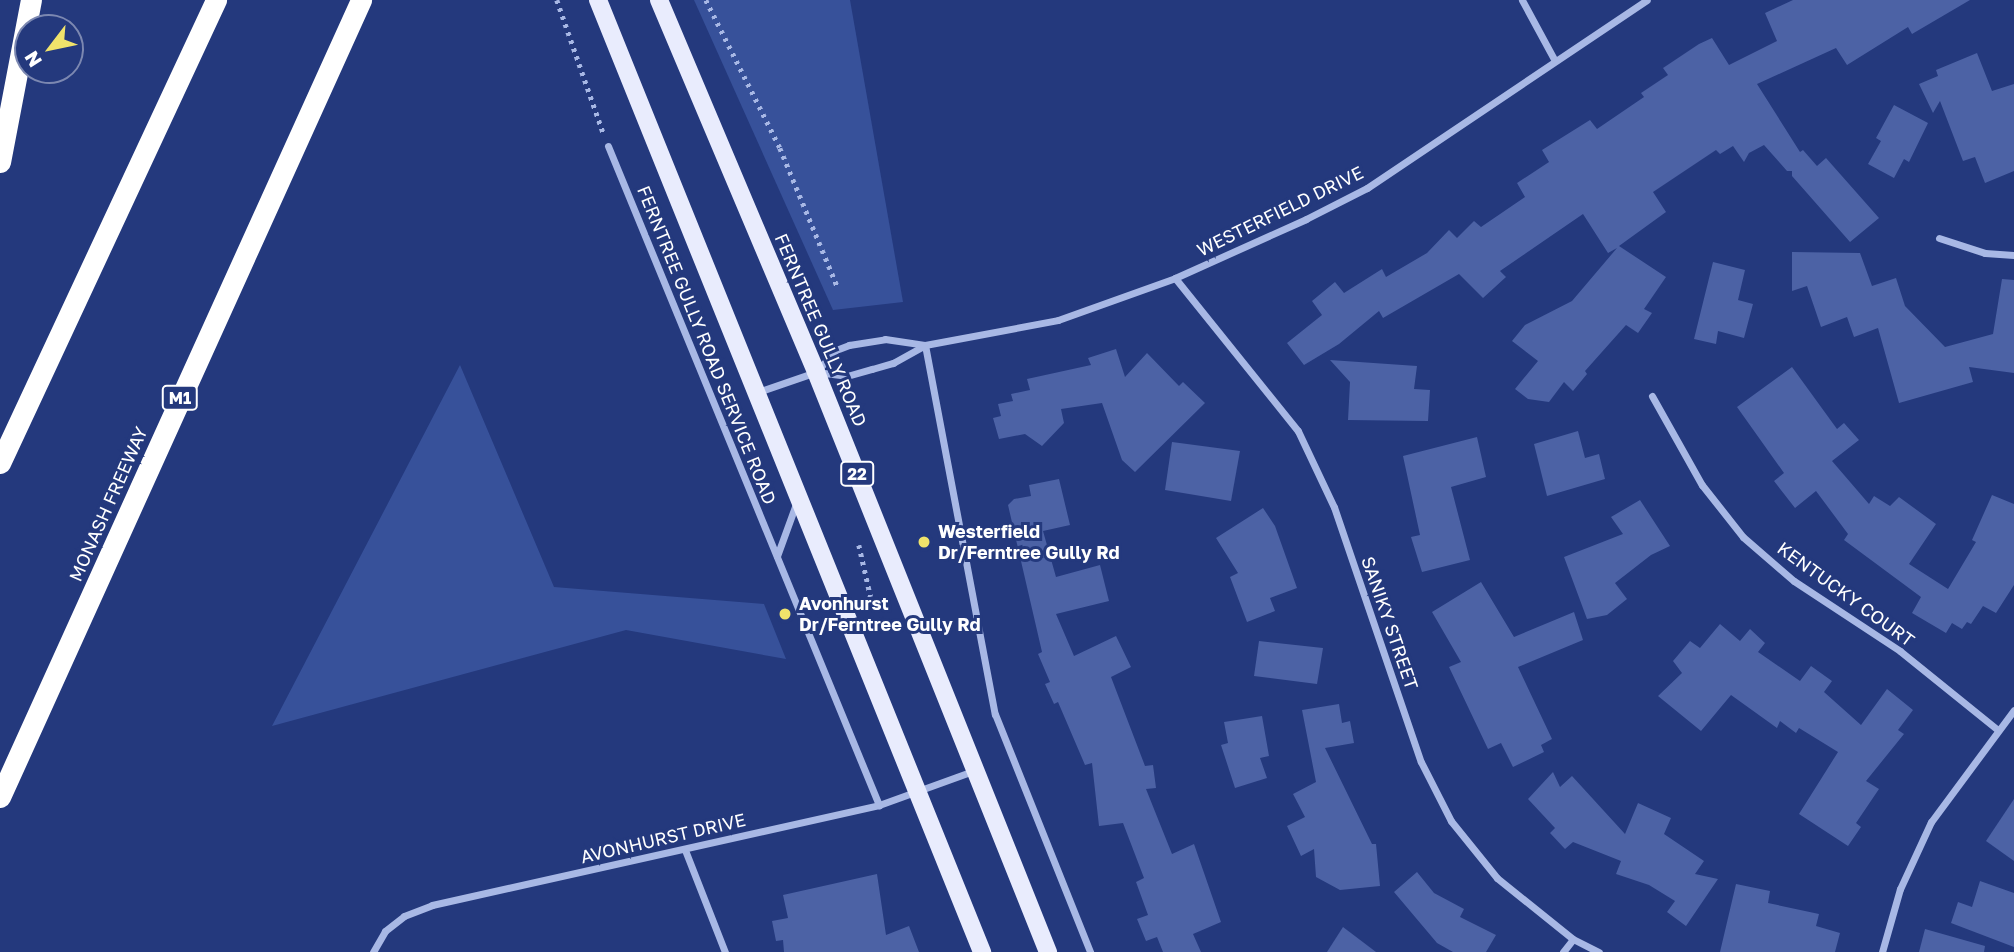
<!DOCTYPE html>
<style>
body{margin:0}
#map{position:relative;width:2014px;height:952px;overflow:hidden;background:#24397d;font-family:"Golos Text",sans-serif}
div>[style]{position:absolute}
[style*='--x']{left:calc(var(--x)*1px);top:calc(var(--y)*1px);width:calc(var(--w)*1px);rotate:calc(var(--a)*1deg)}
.green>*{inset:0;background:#37519a}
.building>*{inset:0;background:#4c62a5}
.path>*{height:4.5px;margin-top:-2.25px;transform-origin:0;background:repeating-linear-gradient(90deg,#a8b8e5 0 3.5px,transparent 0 8.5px)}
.minor>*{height:7px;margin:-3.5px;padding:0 3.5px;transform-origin:3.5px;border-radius:3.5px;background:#a8b8e5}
.primary>*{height:18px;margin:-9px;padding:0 9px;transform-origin:9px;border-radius:9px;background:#e9ecfd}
.motorway>*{height:21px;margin:-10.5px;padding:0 10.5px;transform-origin:10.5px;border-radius:10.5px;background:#fff}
.dots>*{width:19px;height:19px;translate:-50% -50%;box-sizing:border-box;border:4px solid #24397d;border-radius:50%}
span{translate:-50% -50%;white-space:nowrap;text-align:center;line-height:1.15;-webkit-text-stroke:6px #24397d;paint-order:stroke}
.shield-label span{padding:2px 5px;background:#24397d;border:2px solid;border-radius:5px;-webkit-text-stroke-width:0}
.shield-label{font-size:16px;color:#fff;font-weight:700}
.street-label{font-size:18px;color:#fff}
.poi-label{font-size:18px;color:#fff;font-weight:700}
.left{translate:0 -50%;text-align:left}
.north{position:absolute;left:14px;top:14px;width:70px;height:70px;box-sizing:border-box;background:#24397d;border:2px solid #7c88b1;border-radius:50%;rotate:238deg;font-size:19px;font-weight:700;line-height:28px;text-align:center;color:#fff}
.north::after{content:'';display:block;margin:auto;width:24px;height:32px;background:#f0e36b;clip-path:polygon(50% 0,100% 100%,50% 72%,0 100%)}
</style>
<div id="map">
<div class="green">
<i style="clip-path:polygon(694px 0,850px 0,903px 302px,833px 310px)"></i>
<i style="clip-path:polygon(460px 365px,554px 587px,764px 604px,786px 659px,626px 630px,272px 726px)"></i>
</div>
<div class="building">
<i style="clip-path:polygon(1793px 0,1970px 0,1912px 34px,1908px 27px,1847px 65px,1836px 48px,1757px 84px,1800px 152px,1803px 150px,1817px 166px,1826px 158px,1879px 218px,1850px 242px,1792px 176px,1792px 171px,1787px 171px,1764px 145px,1749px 153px,1744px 162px,1733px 146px,1720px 154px,1716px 150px,1653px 192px,1666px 212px,1619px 246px,1666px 277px,1644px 309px,1652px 313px,1638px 333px,1626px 325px,1585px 371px,1587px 374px,1573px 391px,1564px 382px,1549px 402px,1528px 399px,1515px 389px,1538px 361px,1512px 341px,1525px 325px,1572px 301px,1617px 248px,1608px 253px,1583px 214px,1500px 271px,1506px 277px,1483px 298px,1459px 274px,1383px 318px,1379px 311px,1339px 344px,1304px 365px,1287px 343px,1322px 315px,1312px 301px,1335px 282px,1344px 293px,1382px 269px,1386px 277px,1427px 253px,1449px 230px,1457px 238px,1474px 221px,1481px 227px,1525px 197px,1517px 183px,1549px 162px,1542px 150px,1590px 120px,1597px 129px,1644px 97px,1641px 93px,1668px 75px,1663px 68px,1699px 44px,1712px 38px,1729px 65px,1777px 41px,1765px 13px)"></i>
<i style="clip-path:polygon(1977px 53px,1992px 91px,2014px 84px,2014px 171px,1985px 183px,1975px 157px,1963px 161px,1940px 101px,1933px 113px,1919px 84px,1938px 76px,1936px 70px)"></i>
<i style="clip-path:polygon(1894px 105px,1928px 123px,1909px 162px,1904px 159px,1894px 178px,1868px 164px,1881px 141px,1876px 138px)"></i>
<i style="clip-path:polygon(1792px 252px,1860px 253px,1872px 286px,1896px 278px,1905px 306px,1945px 347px,1993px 334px,2002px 279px,2014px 280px,2014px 373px,1969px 367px,1973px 382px,1899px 403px,1878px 328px,1854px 337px,1847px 317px,1821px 327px,1807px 286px,1792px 291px)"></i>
<i style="clip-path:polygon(1713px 262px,1745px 270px,1738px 300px,1753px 304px,1744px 338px,1718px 331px,1716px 344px,1694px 339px)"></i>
<i style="clip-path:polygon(1116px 349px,1125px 377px,1147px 353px,1179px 386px,1183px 382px,1205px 403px,1135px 472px,1122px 460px,1102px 403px,1061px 409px,1064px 423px,1042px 446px,1025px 434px,999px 439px,993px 418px,1001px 416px,998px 404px,1013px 401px,1011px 394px,1030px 390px,1027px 379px,1091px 365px,1088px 358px)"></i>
<i style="clip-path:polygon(1330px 360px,1417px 366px,1414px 389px,1430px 390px,1428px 421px,1348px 420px,1350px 382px)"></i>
<i style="clip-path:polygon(1792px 367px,1837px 429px,1844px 423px,1859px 440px,1832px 461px,1869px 504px,1874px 496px,1890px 506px,1899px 497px,1936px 524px,1909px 564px,1948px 589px,1976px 542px,1972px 540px,1992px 495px,2014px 504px,2014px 585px,1996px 613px,1983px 606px,1971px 624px,1967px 622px,1962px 629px,1952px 623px,1946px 633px,1912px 613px,1921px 597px,1844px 540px,1848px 534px,1816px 491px,1795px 508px,1774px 481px,1784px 473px,1737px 407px)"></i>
<i style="clip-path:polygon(1578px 431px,1585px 458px,1599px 454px,1605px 479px,1547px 496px,1534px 444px)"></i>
<i style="clip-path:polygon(1477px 437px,1486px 477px,1451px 487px,1470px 560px,1422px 572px,1411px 537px,1420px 535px,1403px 456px)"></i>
<i style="clip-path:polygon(1172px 442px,1240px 451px,1231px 501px,1165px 490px)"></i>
<i style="clip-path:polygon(1059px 479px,1070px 525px,1043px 531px,1056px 577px,1100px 565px,1109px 601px,1056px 614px,1074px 656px,1116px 636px,1131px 667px,1111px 677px,1145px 766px,1153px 765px,1156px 788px,1146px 789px,1172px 854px,1194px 844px,1221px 922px,1193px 934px,1201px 952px,1163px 952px,1157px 937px,1146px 941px,1137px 919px,1148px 915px,1136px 882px,1144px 878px,1123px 823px,1099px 826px,1092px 763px,1085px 765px,1058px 702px,1054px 704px,1045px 684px,1050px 682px,1038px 654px,1042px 652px,1008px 505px,1014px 499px,1031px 496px,1029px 485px)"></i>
<i style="clip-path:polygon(1640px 500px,1670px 546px,1651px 555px,1615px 583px,1627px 599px,1607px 615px,1587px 619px,1564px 557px,1623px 534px,1611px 517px)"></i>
<i style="clip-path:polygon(1263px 508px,1275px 526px,1297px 588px,1270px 598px,1275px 611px,1247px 622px,1230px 577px,1238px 573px,1216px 538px)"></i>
<i style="clip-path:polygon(1481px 582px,1514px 637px,1574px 612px,1583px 640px,1518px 667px,1552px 739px,1541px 745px,1544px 752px,1513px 767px,1501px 743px,1488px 749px,1449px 667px,1461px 662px,1432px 612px)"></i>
<i style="clip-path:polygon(1720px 624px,1740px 641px,1750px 629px,1765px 643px,1758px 652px,1800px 681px,1811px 666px,1832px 681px,1824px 692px,1861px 725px,1887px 689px,1913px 710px,1898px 730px,1904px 734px,1866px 781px,1879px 789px,1856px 823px,1861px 827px,1848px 846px,1799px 814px,1838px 752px,1799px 728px,1796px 733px,1780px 721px,1777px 728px,1731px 695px,1701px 731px,1658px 696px,1682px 673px,1673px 661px,1690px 641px,1700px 648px)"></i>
<i style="clip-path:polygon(1259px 641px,1323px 648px,1317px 684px,1254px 676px)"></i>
<i style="clip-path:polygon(1339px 704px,1342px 723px,1350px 721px,1354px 743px,1325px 748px,1372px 844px,1376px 844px,1380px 886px,1340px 890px,1316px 877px,1314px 849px,1301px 856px,1287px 826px,1305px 817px,1293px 794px,1316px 782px,1302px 710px)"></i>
<i style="clip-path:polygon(1262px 716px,1269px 756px,1260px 758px,1267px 778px,1235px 788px,1221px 745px,1228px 743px,1224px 722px)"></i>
<i style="clip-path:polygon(1553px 772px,1560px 787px,1572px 776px,1625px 834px,1638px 803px,1671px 818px,1664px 834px,1704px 861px,1695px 874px,1718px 879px,1686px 926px,1667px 912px,1675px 901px,1649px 885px,1616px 874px,1621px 861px,1573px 842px,1565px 849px,1550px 833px,1555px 828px,1528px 799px)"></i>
<i style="clip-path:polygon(2014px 799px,2014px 861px,1986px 841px)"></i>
<i style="clip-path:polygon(1417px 872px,1434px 893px,1464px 909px,1460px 917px,1496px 935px,1486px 952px,1453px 952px,1437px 943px,1394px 892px)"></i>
<i style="clip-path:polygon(877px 874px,886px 935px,909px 926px,919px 952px,784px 952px,783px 940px,776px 941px,772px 921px,788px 918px,783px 895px)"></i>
<i style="clip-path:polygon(1980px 881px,2014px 893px,2014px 947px,1951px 923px,1958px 902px,1972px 907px)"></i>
<i style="clip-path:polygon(1736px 884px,1770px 891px,1768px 903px,1819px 914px,1816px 926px,1840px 933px,1835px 952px,1720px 952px)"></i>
<i style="clip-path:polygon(1343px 927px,1376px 952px,1327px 952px)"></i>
<i style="clip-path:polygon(1925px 929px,1985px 946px,1984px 952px,1919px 952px)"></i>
</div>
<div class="path">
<i style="--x:557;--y:0;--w:140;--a:70.8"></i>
<i style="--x:706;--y:0;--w:165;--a:63.4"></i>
<i style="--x:780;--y:148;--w:152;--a:67.5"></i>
<i style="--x:859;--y:545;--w:54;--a:77.2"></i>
<i style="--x:871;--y:598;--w:8;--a:157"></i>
</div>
<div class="minor">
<i style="--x:1522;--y:0;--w:69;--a:61.6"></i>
<i style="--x:608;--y:146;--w:713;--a:67.65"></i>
<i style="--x:1939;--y:238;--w:48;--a:18.1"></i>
<i style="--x:1985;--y:253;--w:29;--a:4"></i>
<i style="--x:1175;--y:278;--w:196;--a:51.2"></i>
<i style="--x:1298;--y:431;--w:84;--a:64.7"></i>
<i style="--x:1334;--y:507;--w:269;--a:71.2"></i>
<i style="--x:1421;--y:762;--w:66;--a:63"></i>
<i style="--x:1451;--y:821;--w:73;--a:51.1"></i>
<i style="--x:1497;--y:878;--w:97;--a:38.8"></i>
<i style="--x:1573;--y:939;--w:29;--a:27"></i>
<i style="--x:925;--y:345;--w:376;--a:79.3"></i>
<i style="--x:995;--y:714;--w:256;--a:68.2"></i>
<i style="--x:817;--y:371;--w:28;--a:-48"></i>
<i style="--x:836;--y:350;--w:14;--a:-21"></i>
<i style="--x:849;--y:345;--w:36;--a:-9"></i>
<i style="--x:885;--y:339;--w:40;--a:8.5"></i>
<i style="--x:925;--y:345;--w:135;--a:-10.6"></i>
<i style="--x:1058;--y:320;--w:124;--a:-19.7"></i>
<i style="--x:1175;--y:278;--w:144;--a:-24.2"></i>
<i style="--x:1306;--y:219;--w:68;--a:-26.9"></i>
<i style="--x:1367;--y:188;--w:337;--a:-33.9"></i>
<i style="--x:758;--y:392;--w:61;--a:-19"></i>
<i style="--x:816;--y:372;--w:31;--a:7"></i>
<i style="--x:847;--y:376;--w:26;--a:-16"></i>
<i style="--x:872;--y:369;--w:22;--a:-16"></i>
<i style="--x:893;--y:363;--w:37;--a:-29"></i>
<i style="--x:1652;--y:396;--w:102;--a:60.7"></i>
<i style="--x:1702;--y:485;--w:66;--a:51.7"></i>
<i style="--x:1743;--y:537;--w:67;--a:40.8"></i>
<i style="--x:1794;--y:581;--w:127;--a:33.4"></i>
<i style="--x:1900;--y:651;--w:126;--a:38.9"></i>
<i style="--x:777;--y:556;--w:59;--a:-70"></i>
<i style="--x:685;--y:850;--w:110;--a:68.6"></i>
<i style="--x:373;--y:952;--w:24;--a:-60"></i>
<i style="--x:385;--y:931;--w:24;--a:-38"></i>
<i style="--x:404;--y:916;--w:30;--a:-21"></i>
<i style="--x:432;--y:905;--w:458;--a:-12.6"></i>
<i style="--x:879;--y:805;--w:100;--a:-19.9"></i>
<i style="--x:1563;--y:952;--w:16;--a:-52"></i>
<i style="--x:1882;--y:952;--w:66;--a:-74.1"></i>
<i style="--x:1900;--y:889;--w:74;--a:-65.2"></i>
<i style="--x:1931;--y:822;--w:139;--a:-53.5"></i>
</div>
<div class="primary">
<i style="--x:598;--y:0;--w:1027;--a:68.03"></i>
<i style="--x:659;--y:0;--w:404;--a:67.1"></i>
<i style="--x:816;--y:372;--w:625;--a:68.2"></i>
</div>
<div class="motorway">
<i style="--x:0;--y:162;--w:165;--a:-79.2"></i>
<i style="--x:0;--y:463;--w:511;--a:-64.99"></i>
<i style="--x:0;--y:797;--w:875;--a:-65.63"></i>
</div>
<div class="dots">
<i style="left:924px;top:542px;background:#f0e36b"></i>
<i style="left:785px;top:614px;background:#f0e36b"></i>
</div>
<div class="shield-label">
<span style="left:180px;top:398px">M1</span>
<span style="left:857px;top:474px">22</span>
</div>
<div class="street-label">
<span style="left:1280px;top:211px;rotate:-26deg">WESTERFIELD DRIVE</span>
<span style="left:821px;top:330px;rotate:67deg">FERNTREE GULLY ROAD</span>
<span style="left:707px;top:345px;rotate:68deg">FERNTREE GULLY ROAD SERVICE ROAD</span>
<span style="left:108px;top:504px;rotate:-66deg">MONASH FREEWAY</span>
<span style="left:1846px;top:594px;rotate:36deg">KENTUCKY COURT</span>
<span style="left:1390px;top:623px;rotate:71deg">SANIKY STREET</span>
<span style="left:663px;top:838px;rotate:-13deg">AVONHURST DRIVE</span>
</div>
<div class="poi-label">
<span class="left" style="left:938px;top:542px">Westerfield<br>Dr/Ferntree Gully Rd</span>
<span class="left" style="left:799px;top:614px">Avonhurst<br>Dr/Ferntree Gully Rd</span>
</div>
<div class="north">N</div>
</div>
